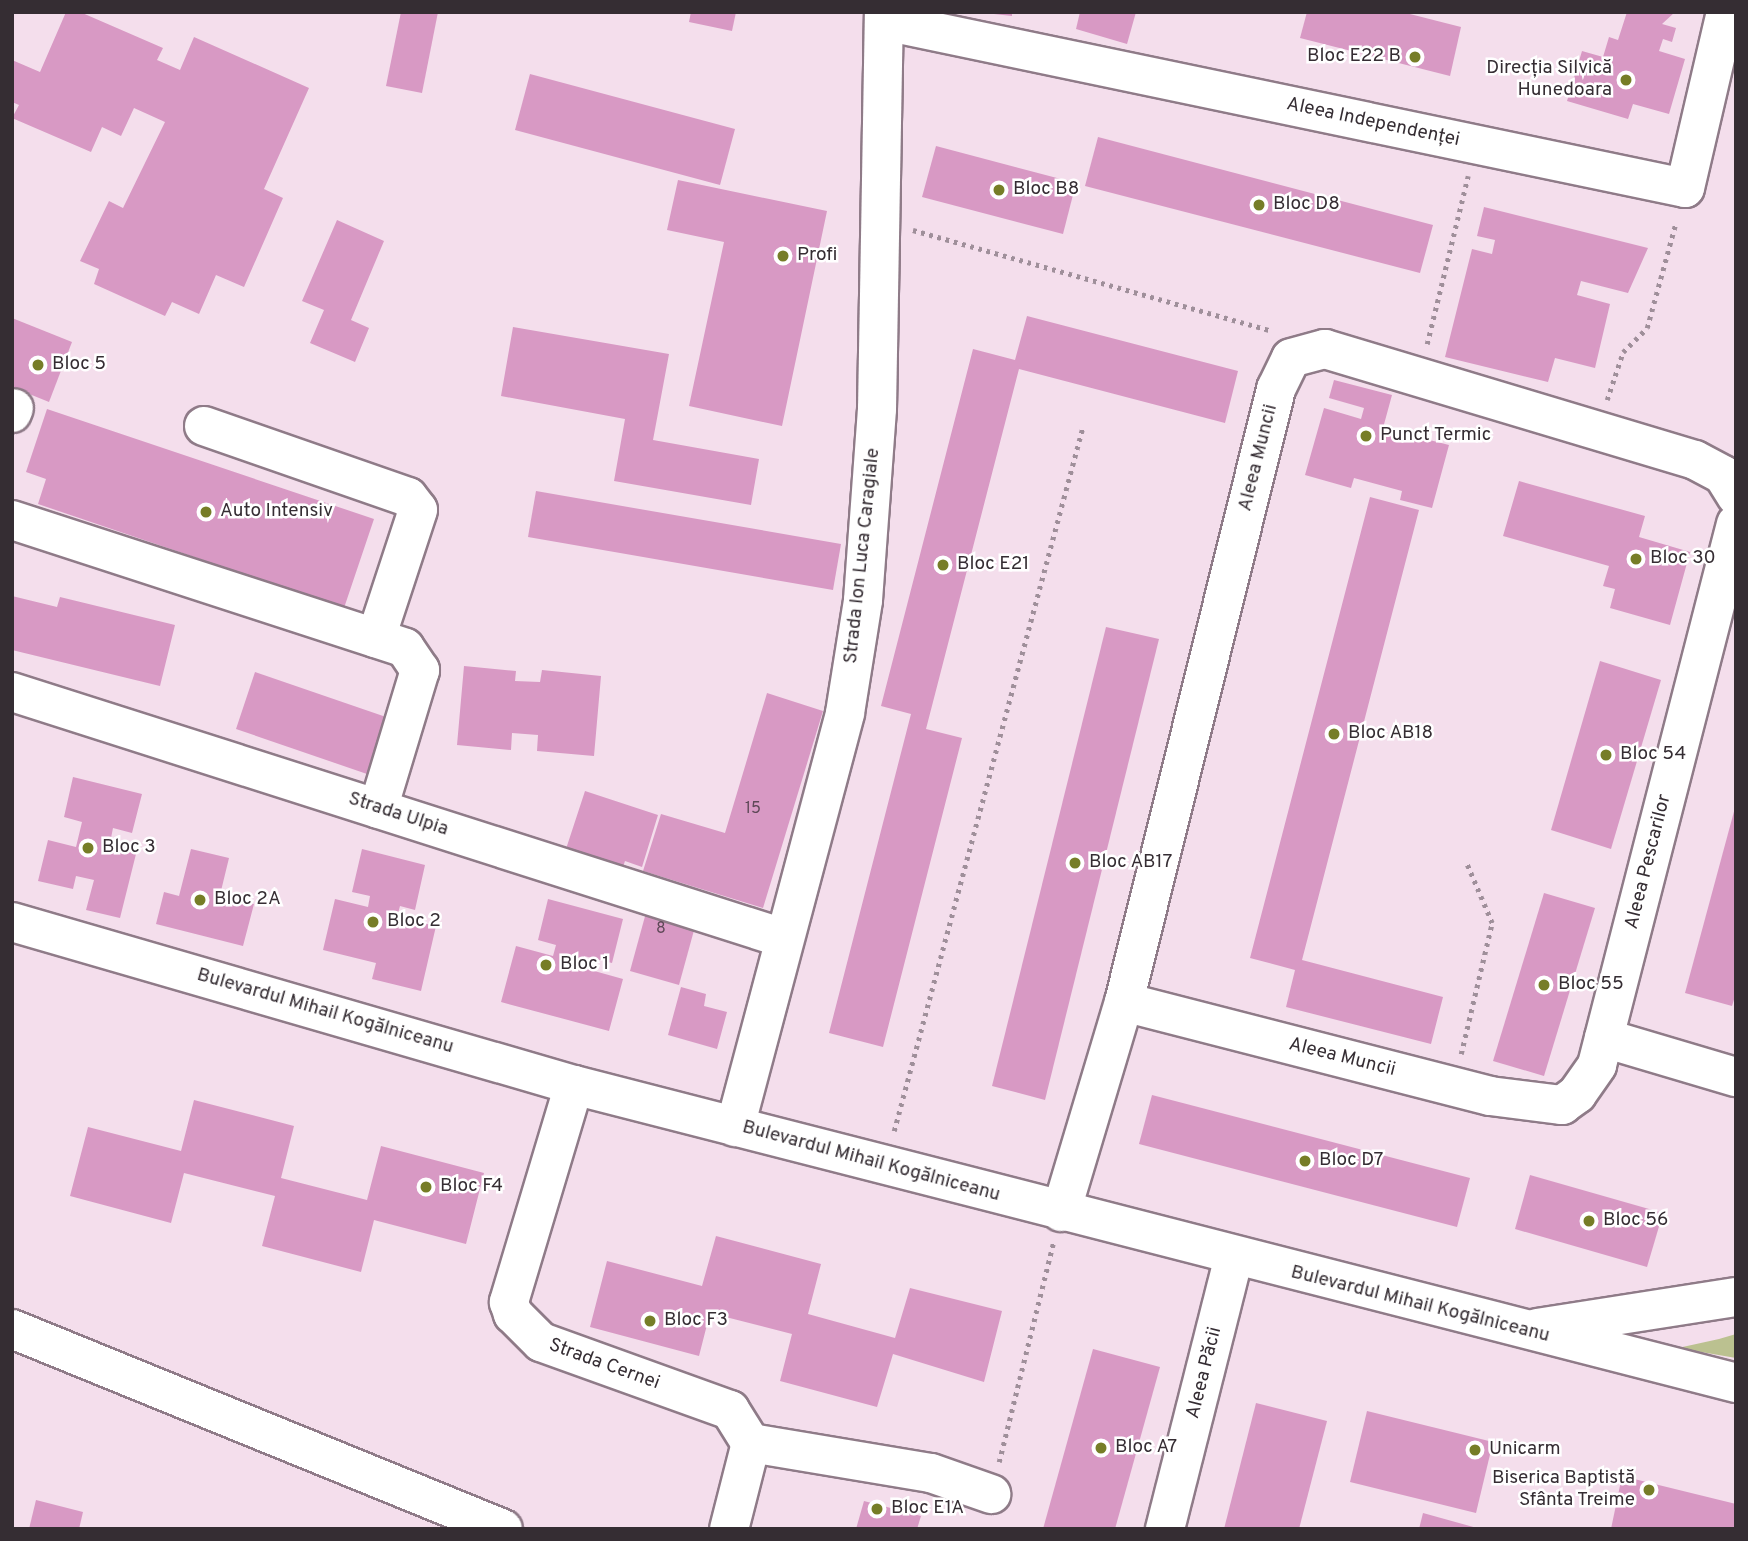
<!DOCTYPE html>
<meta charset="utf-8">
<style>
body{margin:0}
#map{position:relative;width:1748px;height:1541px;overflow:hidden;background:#f4deec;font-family:Overpass,sans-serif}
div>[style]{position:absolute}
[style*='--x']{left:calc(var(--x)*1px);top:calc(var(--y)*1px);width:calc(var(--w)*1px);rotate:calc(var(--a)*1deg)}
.green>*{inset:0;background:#bbc190}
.building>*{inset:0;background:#d899c4}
.path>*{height:4.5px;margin-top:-2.25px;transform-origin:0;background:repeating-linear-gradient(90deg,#9f8f9a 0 3.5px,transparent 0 8.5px)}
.roads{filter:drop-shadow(2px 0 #8f7b88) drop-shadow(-2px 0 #8f7b88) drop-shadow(0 2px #8f7b88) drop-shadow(0 -2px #8f7b88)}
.minor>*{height:38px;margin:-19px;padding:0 19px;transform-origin:19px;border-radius:19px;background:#fff}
.dots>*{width:19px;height:19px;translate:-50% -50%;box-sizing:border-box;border:4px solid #fff;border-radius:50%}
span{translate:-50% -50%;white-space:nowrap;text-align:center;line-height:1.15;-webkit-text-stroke:5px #fff;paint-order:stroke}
.number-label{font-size:16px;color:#5e4857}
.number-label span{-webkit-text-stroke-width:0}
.poi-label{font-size:19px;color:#352d33}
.right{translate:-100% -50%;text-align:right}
.left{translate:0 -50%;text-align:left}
.street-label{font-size:19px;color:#352d33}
.frame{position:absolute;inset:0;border:14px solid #352d33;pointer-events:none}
</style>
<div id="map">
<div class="green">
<i style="clip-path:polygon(1736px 1334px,1736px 1358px,1678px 1348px,1719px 1339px)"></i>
</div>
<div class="building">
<i style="clip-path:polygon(66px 12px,80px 12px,163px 48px,157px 60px,180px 70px,194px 37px,309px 88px,264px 189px,283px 198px,244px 287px,216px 275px,199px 314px,172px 302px,165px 316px,94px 284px,99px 269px,80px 261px,109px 201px,123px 208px,165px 122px,134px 108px,121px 136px,102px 127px,91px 152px,12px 118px,19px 105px,12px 102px,12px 60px,40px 72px)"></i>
<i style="clip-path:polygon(401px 12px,438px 12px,422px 93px,386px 86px)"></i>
<i style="clip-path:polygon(691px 12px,736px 12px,732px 31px,689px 22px)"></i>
<i style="clip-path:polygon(994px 12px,1012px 12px,1012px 16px,994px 14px)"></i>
<i style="clip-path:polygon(1080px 12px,1136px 12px,1127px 44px,1076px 29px)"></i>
<i style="clip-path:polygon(1307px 12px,1402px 12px,1461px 27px,1450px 76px,1300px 38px)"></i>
<i style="clip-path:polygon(1627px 12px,1675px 12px,1662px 24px,1676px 28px,1672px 42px,1663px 39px,1659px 51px,1685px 59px,1669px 114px,1633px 104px,1628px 119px,1567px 101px,1582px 51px,1603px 57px,1609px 37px,1618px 40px)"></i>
<i style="clip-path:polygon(530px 74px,735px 129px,720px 185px,515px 130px)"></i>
<i style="clip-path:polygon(1098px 137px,1433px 225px,1420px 273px,1085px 186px)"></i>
<i style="clip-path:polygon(936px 146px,1076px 183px,1063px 234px,922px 197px)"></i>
<i style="clip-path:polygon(678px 180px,827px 211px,782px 426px,689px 406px,724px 242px,667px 230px)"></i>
<i style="clip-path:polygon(1484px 207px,1648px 248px,1628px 293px,1581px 281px,1577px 295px,1610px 304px,1595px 368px,1555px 358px,1548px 382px,1445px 357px,1472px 249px,1492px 254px,1495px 240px,1477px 236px)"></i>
<i style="clip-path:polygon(337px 220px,384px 241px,351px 320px,369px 328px,355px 362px,310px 343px,324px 310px,302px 301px)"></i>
<i style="clip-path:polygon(1027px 316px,1238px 371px,1225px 423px,1019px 369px,926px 729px,962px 738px,883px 1047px,829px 1033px,911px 714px,881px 706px,973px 349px,1015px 360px)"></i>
<i style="clip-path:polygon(12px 318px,72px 342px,49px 402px,12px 387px)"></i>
<i style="clip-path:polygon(513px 327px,669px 354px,653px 440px,759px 459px,751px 505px,614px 481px,625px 419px,501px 396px)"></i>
<i style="clip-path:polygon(1334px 380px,1392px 395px,1383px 428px,1449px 445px,1432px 508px,1400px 500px,1402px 491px,1354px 478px,1351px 488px,1305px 475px,1324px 408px,1361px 419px,1364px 408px,1329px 398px)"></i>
<i style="clip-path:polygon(47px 409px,374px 519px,344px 608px,38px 504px,46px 479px,26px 472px)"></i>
<i style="clip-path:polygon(1519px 481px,1645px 516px,1639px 537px,1690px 552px,1670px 625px,1610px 608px,1615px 589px,1603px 586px,1609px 566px,1503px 536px)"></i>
<i style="clip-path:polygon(536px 491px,841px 544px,833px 590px,528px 537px)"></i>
<i style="clip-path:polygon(1370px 497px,1419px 510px,1302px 960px,1443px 997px,1431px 1044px,1286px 1007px,1295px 970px,1250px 958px)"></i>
<i style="clip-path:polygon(12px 596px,57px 607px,60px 597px,175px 625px,160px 686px,12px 650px)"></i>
<i style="clip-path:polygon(1106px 627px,1159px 639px,1045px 1100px,992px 1086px)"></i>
<i style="clip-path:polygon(1600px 661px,1661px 680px,1611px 849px,1551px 830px)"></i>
<i style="clip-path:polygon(464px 666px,516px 671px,515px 681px,540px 682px,542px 670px,601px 676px,594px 756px,537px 751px,538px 735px,512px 733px,511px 750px,457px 745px)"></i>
<i style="clip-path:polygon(255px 672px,386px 717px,367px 774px,236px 729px)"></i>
<i style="clip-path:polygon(767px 693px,823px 711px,763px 908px,643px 871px,661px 814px,725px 833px)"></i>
<i style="clip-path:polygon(73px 777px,142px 794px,132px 833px,113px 828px,110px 843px,137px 850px,120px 918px,86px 910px,94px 880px,76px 876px,73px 889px,38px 881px,48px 840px,76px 847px,82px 822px,64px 817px)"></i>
<i style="clip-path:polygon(585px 791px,658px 815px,642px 867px,625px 861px,622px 870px,565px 852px)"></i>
<i style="clip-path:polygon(1736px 804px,1736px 993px,1732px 1006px,1685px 993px)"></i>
<i style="clip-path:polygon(191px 849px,229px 858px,220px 895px,254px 904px,243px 946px,156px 924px,164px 892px,179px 896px)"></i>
<i style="clip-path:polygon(362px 849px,425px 865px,415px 910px,400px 906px,397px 917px,436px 926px,421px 991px,372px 979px,376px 963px,323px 950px,335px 899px,368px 907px,370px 896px,352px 892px)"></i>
<i style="clip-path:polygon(1544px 893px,1595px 908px,1544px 1076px,1493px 1061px)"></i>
<i style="clip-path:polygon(548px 899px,623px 919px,612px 963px,584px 956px,580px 967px,623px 979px,609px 1031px,501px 1002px,516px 946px,553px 956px,556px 945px,538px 940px)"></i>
<i style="clip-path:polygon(647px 909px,696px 923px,679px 985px,630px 971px)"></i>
<i style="clip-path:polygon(681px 987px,706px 994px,704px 1006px,727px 1012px,717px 1049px,668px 1035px)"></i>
<i style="clip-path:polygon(1152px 1095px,1470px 1178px,1457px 1227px,1139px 1144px)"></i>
<i style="clip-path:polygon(194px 1100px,294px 1126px,281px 1178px,367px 1200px,381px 1146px,484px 1173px,466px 1244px,374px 1220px,361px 1272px,262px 1246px,275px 1196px,184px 1173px,171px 1223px,70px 1196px,88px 1127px,181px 1151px)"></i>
<i style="clip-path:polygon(1530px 1175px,1663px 1213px,1647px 1267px,1515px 1229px)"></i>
<i style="clip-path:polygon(716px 1236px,821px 1264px,808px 1314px,895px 1338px,910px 1288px,1002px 1311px,984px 1382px,893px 1354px,877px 1407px,780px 1381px,792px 1334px,710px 1313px,699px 1356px,590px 1327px,607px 1261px,702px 1286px)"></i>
<i style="clip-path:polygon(1093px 1349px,1160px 1367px,1115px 1529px,1043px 1529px)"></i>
<i style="clip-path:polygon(1256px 1403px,1327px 1421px,1299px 1529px,1224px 1529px)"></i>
<i style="clip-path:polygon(1367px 1411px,1493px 1442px,1476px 1513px,1350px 1482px)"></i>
<i style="clip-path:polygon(1622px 1476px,1736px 1504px,1736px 1529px,1611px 1529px)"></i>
<i style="clip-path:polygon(36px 1500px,83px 1512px,79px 1529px,29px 1529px)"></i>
<i style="clip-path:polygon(864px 1501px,921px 1516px,917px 1529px,856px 1529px)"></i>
<i style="clip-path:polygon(1423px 1513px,1477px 1528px,1477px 1529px,1419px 1529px)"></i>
</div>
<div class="path">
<i style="--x:913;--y:230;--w:373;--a:15.7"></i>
<i style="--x:1427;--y:344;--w:173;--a:-76.3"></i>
<i style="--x:1607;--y:400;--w:51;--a:-71.6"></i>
<i style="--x:1623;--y:352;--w:34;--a:-45"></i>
<i style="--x:1647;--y:328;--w:110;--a:-74.7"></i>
<i style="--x:1461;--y:1054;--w:135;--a:-76.7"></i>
<i style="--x:1492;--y:923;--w:66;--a:-113.1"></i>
<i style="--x:894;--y:1131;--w:730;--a:-74.99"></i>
<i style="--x:999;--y:1462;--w:226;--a:-76.1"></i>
</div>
<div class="roads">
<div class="minor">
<i style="--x:884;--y:21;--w:818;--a:11.78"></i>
<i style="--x:1685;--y:188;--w:181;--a:-76.9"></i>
<i style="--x:12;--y:413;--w:5;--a:-68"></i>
<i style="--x:204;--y:426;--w:216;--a:19.2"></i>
<i style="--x:408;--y:497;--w:16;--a:52"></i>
<i style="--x:418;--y:510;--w:135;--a:108.2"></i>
<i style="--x:12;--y:520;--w:413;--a:18"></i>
<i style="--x:405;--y:648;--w:27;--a:56"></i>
<i style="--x:420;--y:670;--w:145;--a:106.8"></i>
<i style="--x:12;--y:692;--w:809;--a:17.7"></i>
<i style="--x:12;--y:922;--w:585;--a:16.17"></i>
<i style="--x:574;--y:1085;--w:1200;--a:14.38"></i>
<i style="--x:1124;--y:1002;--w:378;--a:14.4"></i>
<i style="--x:1490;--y:1096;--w:73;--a:7.1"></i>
<i style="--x:1562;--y:1105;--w:19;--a:-36"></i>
<i style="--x:1577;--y:1094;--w:35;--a:-55"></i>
<i style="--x:1597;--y:1065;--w:559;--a:-75.59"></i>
<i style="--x:1604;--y:1038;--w:138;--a:16.5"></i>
<i style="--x:574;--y:1085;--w:227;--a:106.7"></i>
<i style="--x:509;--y:1302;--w:13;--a:72"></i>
<i style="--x:513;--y:1314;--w:40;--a:45"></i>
<i style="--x:541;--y:1342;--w:201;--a:19.8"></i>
<i style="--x:730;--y:1410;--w:39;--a:58"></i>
<i style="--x:751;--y:1443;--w:89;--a:104.3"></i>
<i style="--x:735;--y:1127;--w:428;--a:-75.1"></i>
<i style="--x:845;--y:713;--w:114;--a:-80.9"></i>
<i style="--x:863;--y:600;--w:192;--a:-85.8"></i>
<i style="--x:877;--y:409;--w:397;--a:-89"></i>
<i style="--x:1061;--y:1212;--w:219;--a:-73.3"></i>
<i style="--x:1124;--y:1002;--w:632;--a:-76.07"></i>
<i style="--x:1276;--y:389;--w:34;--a:-64"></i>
<i style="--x:1291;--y:358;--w:35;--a:-15"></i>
<i style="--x:1325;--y:349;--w:386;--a:16.7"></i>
<i style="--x:1695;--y:460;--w:32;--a:28"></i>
<i style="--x:1723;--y:475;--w:25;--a:58"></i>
<i style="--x:1537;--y:1328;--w:201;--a:-8.9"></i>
<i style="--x:12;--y:1329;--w:530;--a:22.16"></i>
<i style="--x:751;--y:1443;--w:182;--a:9.5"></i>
<i style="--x:931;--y:1473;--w:64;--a:19.3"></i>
<i style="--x:1165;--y:1529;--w:281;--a:-75.8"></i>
</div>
</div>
<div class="dots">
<i style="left:1415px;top:57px;background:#767d27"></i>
<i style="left:1626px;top:80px;background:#767d27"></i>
<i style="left:999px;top:190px;background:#767d27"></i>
<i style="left:1259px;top:205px;background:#767d27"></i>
<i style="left:783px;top:256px;background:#767d27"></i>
<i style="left:38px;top:365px;background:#767d27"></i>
<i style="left:1366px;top:436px;background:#767d27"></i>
<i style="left:206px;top:512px;background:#767d27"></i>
<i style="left:1636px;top:559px;background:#767d27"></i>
<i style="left:943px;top:565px;background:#767d27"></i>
<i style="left:1334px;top:734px;background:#767d27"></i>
<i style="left:1606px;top:755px;background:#767d27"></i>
<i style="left:88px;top:848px;background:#767d27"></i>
<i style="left:1075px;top:863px;background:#767d27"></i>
<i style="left:200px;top:900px;background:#767d27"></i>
<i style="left:373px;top:922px;background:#767d27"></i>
<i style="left:546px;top:965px;background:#767d27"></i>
<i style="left:1544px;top:985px;background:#767d27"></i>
<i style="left:1305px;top:1161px;background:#767d27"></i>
<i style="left:426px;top:1187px;background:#767d27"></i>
<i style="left:1589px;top:1221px;background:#767d27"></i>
<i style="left:650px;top:1321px;background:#767d27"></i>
<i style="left:1101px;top:1448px;background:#767d27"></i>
<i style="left:1475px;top:1450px;background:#767d27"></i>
<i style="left:1649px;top:1490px;background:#767d27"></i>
<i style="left:877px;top:1509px;background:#767d27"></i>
</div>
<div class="number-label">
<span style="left:753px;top:809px">15</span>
<span style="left:661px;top:929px">8</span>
</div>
<div class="poi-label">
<span class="right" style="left:1401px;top:57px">Bloc E22 B</span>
<span class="right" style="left:1612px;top:80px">Direcția Silvică<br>Hunedoara</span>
<span class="left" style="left:1013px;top:190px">Bloc B8</span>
<span class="left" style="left:1273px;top:205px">Bloc D8</span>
<span class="left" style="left:797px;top:256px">Profi</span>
<span class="left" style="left:52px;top:365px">Bloc 5</span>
<span class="left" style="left:1380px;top:436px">Punct Termic</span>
<span class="left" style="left:220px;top:512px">Auto Intensiv</span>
<span class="left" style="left:1650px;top:559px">Bloc 30</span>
<span class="left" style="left:957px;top:565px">Bloc E21</span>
<span class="left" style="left:1348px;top:734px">Bloc AB18</span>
<span class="left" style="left:1620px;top:755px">Bloc 54</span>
<span class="left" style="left:102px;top:848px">Bloc 3</span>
<span class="left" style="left:1089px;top:863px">Bloc AB17</span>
<span class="left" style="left:214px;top:900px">Bloc 2A</span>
<span class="left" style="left:387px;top:922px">Bloc 2</span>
<span class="left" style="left:560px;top:965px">Bloc 1</span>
<span class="left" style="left:1558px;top:985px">Bloc 55</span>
<span class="left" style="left:1319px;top:1161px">Bloc D7</span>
<span class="left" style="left:440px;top:1187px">Bloc F4</span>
<span class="left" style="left:1603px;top:1221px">Bloc 56</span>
<span class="left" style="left:664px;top:1321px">Bloc F3</span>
<span class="left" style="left:1115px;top:1448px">Bloc A7</span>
<span class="left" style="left:1489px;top:1450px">Unicarm</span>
<span class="right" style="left:1635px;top:1490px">Biserica Baptistă<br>Sfânta Treime</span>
<span class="left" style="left:891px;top:1509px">Bloc E1A</span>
</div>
<div class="street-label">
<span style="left:1373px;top:123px;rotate:12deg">Aleea Independenței</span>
<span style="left:1259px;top:458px;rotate:-76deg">Aleea Muncii</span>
<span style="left:863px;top:556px;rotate:-84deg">Strada Ion Luca Caragiale</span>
<span style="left:398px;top:815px;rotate:18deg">Strada Ulpia</span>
<span style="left:1649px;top:862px;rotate:-76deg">Aleea Pescarilor</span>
<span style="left:325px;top:1012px;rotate:16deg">Bulevardul Mihail Kogălniceanu</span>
<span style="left:1342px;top:1058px;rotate:14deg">Aleea Muncii</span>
<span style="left:871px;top:1162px;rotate:15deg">Bulevardul Mihail Kogălniceanu</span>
<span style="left:1420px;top:1305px;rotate:14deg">Bulevardul Mihail Kogălniceanu</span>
<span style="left:604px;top:1365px;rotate:20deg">Strada Cernei</span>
<span style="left:1205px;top:1373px;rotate:-76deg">Aleea Păcii</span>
</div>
<div class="frame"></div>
</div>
